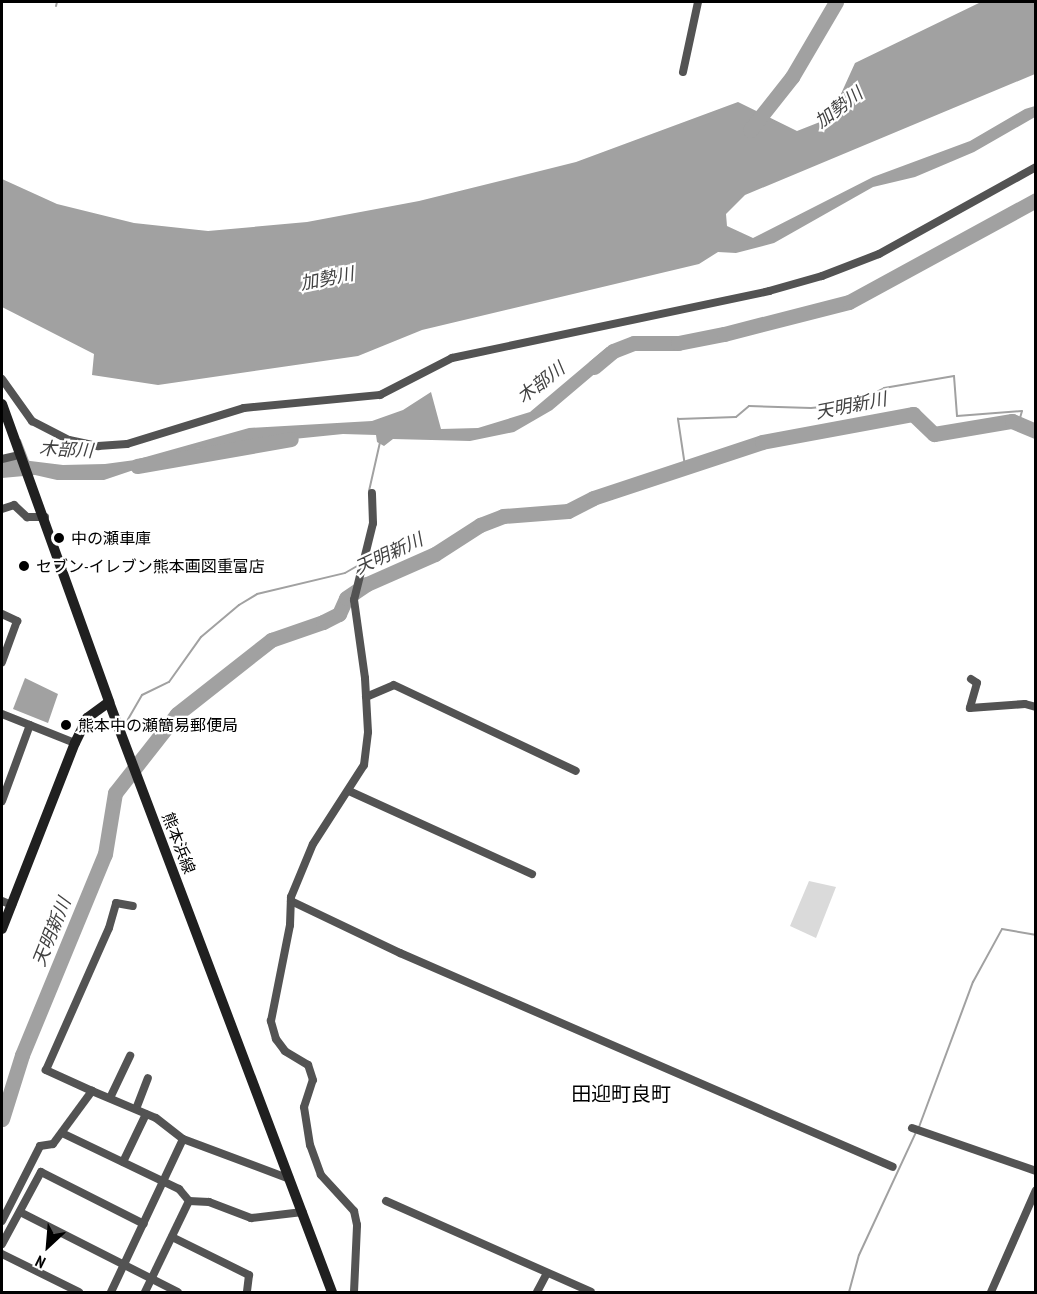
<!DOCTYPE html>
<meta charset="utf-8">
<style>
body{margin:0}
#map{position:relative;width:1037px;height:1294px;overflow:hidden;background:#fff;font-family:"PT Sans Narrow","Noto Sans JP",sans-serif}
div>[style]{position:absolute}
[style*='--x']{left:calc(var(--x)*1px);top:calc(var(--y)*1px);width:calc(var(--w)*1px);rotate:calc(var(--a)*1deg)}
.green>*{inset:0;background:#dadada}
.water>*{inset:0;background:#a1a1a1}
.stream>*{height:2px;margin:-1px;padding:0 1px;transform-origin:1px;border-radius:1px;background:#a1a1a1}
.river>*{height:15px;margin:-7.5px;padding:0 7.5px;transform-origin:7.5px;border-radius:7.5px;background:#a1a1a1}
.street>*{height:8px;margin:-4px;padding:0 4px;transform-origin:4px;border-radius:4px;background:#535353}
.secondary>*{height:10px;margin:-5px;padding:0 5px;transform-origin:5px;border-radius:5px;background:#202020}
.dots>*{width:16px;height:16px;translate:-50% -50%;box-sizing:border-box;border:3px solid #fff;border-radius:50%}
span{translate:-50% -50%;white-space:nowrap;text-align:center;line-height:1.15;-webkit-text-stroke:4.5px #fff;paint-order:stroke}
.poi-label{font-size:16px;color:#000}
.left{translate:0 -50%;text-align:left}
.street-label{font-size:16px;color:#000}
.water-label{font-size:18px;color:#424242;font-style:italic}
.quarter-label{font-size:20px;color:#000}
.frame{position:absolute;inset:0;border:3px solid #000;pointer-events:none}
.north{position:absolute;left:18px;top:1216px;width:60px;height:60px;-webkit-text-stroke:4px #fff;paint-order:stroke;rotate:206deg;font-size:16px;font-weight:700;line-height:24px;text-align:center;color:#000}
.north::after{content:'';display:block;margin:auto;width:21px;height:27px;background:#000;clip-path:polygon(50% 0,100% 100%,50% 72%,0 100%)}
</style>
<div id="map">
<div class="green">
<i style="clip-path:polygon(809px 881px,836px 887px,816px 938px,790px 926px)"></i>
</div>
<div class="water">
<i style="clip-path:polygon(981px 2px,1035px 2px,1035px 74px,745px 195px,726px 214px,727px 226px,753px 238px,873px 177px,970px 141px,1025px 109px,1035px 106px,1035px 117px,974px 152px,915px 177px,873px 187px,774px 243px,736px 253px,718px 252px,699px 264px,422px 330px,358px 356px,158px 385px,92px 375px,94px 354px,2px 307px,2px 179px,57px 204px,134px 223px,208px 231px,307px 222px,419px 201px,576px 162px,738px 102px,797px 131px,830px 118px,855px 63px)"></i>
<i style="clip-path:polygon(607px 347px,611px 360px,552px 410px,514px 432px,470px 441px,393px 439px,384px 446px,377px 442px,376px 435px,343px 434px,196px 449px,104px 480px,57px 480px,35px 475px,2px 478px,2px 462px,14px 459px,63px 465px,105px 464px,135px 460px,249px 428px,372px 421px,403px 410px,431px 392px,441px 429px,478px 428px,530px 412px)"></i>
<i style="clip-path:polygon(25px 678px,58px 694px,48px 723px,13px 709px)"></i>
</div>
<div class="stream">
<i style="--x:56;--y:6;--w:4;--a:-76"></i>
<i style="--x:20;--y:440;--w:25;--a:69"></i>
<i style="--x:685;--y:466;--w:48;--a:-98.5"></i>
<i style="--x:678;--y:419;--w:58;--a:-2"></i>
<i style="--x:736;--y:417;--w:17;--a:-40"></i>
<i style="--x:749;--y:406;--w:62;--a:1.8"></i>
<i style="--x:811;--y:408;--w:42;--a:-5.4"></i>
<i style="--x:853;--y:404;--w:35;--a:-27"></i>
<i style="--x:884;--y:388;--w:71;--a:-9.7"></i>
<i style="--x:954;--y:376;--w:40;--a:85.7"></i>
<i style="--x:957;--y:416;--w:65;--a:-4.4"></i>
<i style="--x:1022;--y:411;--w:15;--a:106"></i>
<i style="--x:369;--y:491;--w:50;--a:-77.3"></i>
<i style="--x:127;--y:721;--w:30;--a:-60"></i>
<i style="--x:142;--y:695;--w:30;--a:-26"></i>
<i style="--x:169;--y:682;--w:55;--a:-54.6"></i>
<i style="--x:201;--y:637;--w:50;--a:-40.1"></i>
<i style="--x:239;--y:605;--w:21;--a:-31"></i>
<i style="--x:257;--y:594;--w:90;--a:-13.4"></i>
<i style="--x:345;--y:573;--w:14;--a:-30"></i>
<i style="--x:357;--y:566;--w:9;--a:-63"></i>
<i style="--x:919;--y:1127;--w:155;--a:-69.6"></i>
<i style="--x:973;--y:982;--w:60;--a:-61.3"></i>
<i style="--x:1002;--y:929;--w:35;--a:10"></i>
<i style="--x:849;--y:1292;--w:38;--a:-75"></i>
<i style="--x:859;--y:1255;--w:136;--a:-65.1"></i>
</div>
<div class="river">
<i style="--x:750;--y:130;--w:68;--a:-51.6"></i>
<i style="--x:792;--y:77;--w:87;--a:-59.6"></i>
<i style="--x:594;--y:367;--w:25;--a:-40"></i>
<i style="--x:613;--y:351;--w:22;--a:-21"></i>
<i style="--x:634;--y:343;--w:44;--a:0"></i>
<i style="--x:678;--y:343;--w:47;--a:-11.1"></i>
<i style="--x:724;--y:334;--w:129;--a:-14.4"></i>
<i style="--x:849;--y:302;--w:213;--a:-28.6"></i>
<i style="--x:137;--y:466;--w:156;--a:-9.9"></i>
<i style="--x:2;--y:1119;--w:67;--a:-72.6"></i>
<i style="--x:22;--y:1055;--w:217;--a:-67.6"></i>
<i style="--x:105;--y:854;--w:62;--a:-80.7"></i>
<i style="--x:115;--y:793;--w:100;--a:-51.9"></i>
<i style="--x:177;--y:714;--w:120;--a:-38.2"></i>
<i style="--x:271;--y:640;--w:55;--a:-19.1"></i>
<i style="--x:323;--y:622;--w:18;--a:-27"></i>
<i style="--x:339;--y:614;--w:17;--a:-66"></i>
<i style="--x:346;--y:598;--w:25;--a:-34"></i>
<i style="--x:367;--y:584;--w:74;--a:-23.8"></i>
<i style="--x:435;--y:554;--w:54;--a:-32.8"></i>
<i style="--x:480;--y:525;--w:25;--a:-21"></i>
<i style="--x:503;--y:516;--w:65;--a:-4.4"></i>
<i style="--x:568;--y:511;--w:28;--a:-27"></i>
<i style="--x:593;--y:498;--w:178;--a:-18.3"></i>
<i style="--x:762;--y:442;--w:154;--a:-10.5"></i>
<i style="--x:913;--y:414;--w:29;--a:44"></i>
<i style="--x:934;--y:434;--w:79;--a:-9.5"></i>
<i style="--x:1012;--y:421;--w:26;--a:23"></i>
</div>
<div class="street">
<i style="--x:683;--y:72;--w:72;--a:-77.9"></i>
<i style="--x:2;--y:379;--w:52;--a:54.5"></i>
<i style="--x:32;--y:421;--w:42;--a:27.2"></i>
<i style="--x:69;--y:440;--w:30;--a:12"></i>
<i style="--x:98;--y:446;--w:29;--a:-4"></i>
<i style="--x:127;--y:444;--w:122;--a:-17.1"></i>
<i style="--x:244;--y:408;--w:137;--a:-5.5"></i>
<i style="--x:380;--y:395;--w:81;--a:-27.2"></i>
<i style="--x:452;--y:358;--w:324;--a:-11.9"></i>
<i style="--x:769;--y:291;--w:55;--a:-15.8"></i>
<i style="--x:822;--y:276;--w:61;--a:-21.1"></i>
<i style="--x:879;--y:254;--w:179;--a:-29"></i>
<i style="--x:2;--y:459;--w:17;--a:-13"></i>
<i style="--x:2;--y:509;--w:13;--a:-18"></i>
<i style="--x:14;--y:505;--w:18;--a:43"></i>
<i style="--x:27;--y:517;--w:18;--a:0"></i>
<i style="--x:2;--y:614;--w:17;--a:25"></i>
<i style="--x:17;--y:621;--w:44;--a:110.1"></i>
<i style="--x:971;--y:679;--w:7;--a:34"></i>
<i style="--x:977;--y:683;--w:26;--a:106"></i>
<i style="--x:970;--y:708;--w:55;--a:-4.2"></i>
<i style="--x:1025;--y:704;--w:11;--a:15"></i>
<i style="--x:366;--y:697;--w:30;--a:-23"></i>
<i style="--x:394;--y:685;--w:201;--a:25.3"></i>
<i style="--x:2;--y:714;--w:79;--a:21.7"></i>
<i style="--x:349;--y:791;--w:201;--a:24.4"></i>
<i style="--x:2;--y:801;--w:81;--a:-69.8"></i>
<i style="--x:2;--y:901;--w:11;--a:22"></i>
<i style="--x:291;--y:901;--w:121;--a:25.5"></i>
<i style="--x:400;--y:953;--w:537;--a:23.46"></i>
<i style="--x:92;--y:1091;--w:51;--a:-155.5"></i>
<i style="--x:46;--y:1070;--w:155;--a:-66.1"></i>
<i style="--x:109;--y:928;--w:26;--a:-74"></i>
<i style="--x:116;--y:903;--w:17;--a:10"></i>
<i style="--x:110;--y:1098;--w:47;--a:-64.5"></i>
<i style="--x:136;--y:1109;--w:33;--a:-69"></i>
<i style="--x:912;--y:1128;--w:131;--a:19.1"></i>
<i style="--x:62;--y:1133;--w:130;--a:25.6"></i>
<i style="--x:179;--y:1189;--w:16;--a:50"></i>
<i style="--x:123;--y:1162;--w:53;--a:-64.4"></i>
<i style="--x:386;--y:1201;--w:224;--a:23.9"></i>
<i style="--x:20;--y:1212;--w:177;--a:26.9"></i>
<i style="--x:2;--y:1221;--w:84;--a:-63.1"></i>
<i style="--x:40;--y:1146;--w:13;--a:-9"></i>
<i style="--x:53;--y:1144;--w:66;--a:-53.7"></i>
<i style="--x:92;--y:1091;--w:69;--a:22.9"></i>
<i style="--x:156;--y:1118;--w:34;--a:38"></i>
<i style="--x:183;--y:1139;--w:114;--a:20.5"></i>
<i style="--x:172;--y:1237;--w:86;--a:26.3"></i>
<i style="--x:249;--y:1275;--w:17;--a:97"></i>
<i style="--x:2;--y:1244;--w:82;--a:-61.6"></i>
<i style="--x:41;--y:1172;--w:115;--a:26.8"></i>
<i style="--x:2;--y:1254;--w:86;--a:26.3"></i>
<i style="--x:111;--y:1292;--w:169;--a:-64.8"></i>
<i style="--x:145;--y:1292;--w:101;--a:-64.2"></i>
<i style="--x:189;--y:1201;--w:20;--a:3"></i>
<i style="--x:209;--y:1202;--w:45;--a:20.9"></i>
<i style="--x:251;--y:1218;--w:52;--a:-6.6"></i>
<i style="--x:354;--y:1292;--w:67;--a:-87.4"></i>
<i style="--x:357;--y:1225;--w:14;--a:-102"></i>
<i style="--x:354;--y:1211;--w:49;--a:-132.5"></i>
<i style="--x:321;--y:1175;--w:32;--a:-110"></i>
<i style="--x:310;--y:1145;--w:38;--a:-99"></i>
<i style="--x:304;--y:1107;--w:28;--a:-72"></i>
<i style="--x:313;--y:1080;--w:16;--a:-108"></i>
<i style="--x:308;--y:1065;--w:27;--a:-149"></i>
<i style="--x:285;--y:1051;--w:15;--a:-127"></i>
<i style="--x:276;--y:1039;--w:19;--a:-106"></i>
<i style="--x:271;--y:1021;--w:98;--a:-78.8"></i>
<i style="--x:290;--y:925;--w:28;--a:-88"></i>
<i style="--x:291;--y:897;--w:57;--a:-67.5"></i>
<i style="--x:313;--y:844;--w:94;--a:-57.2"></i>
<i style="--x:364;--y:765;--w:33;--a:-83"></i>
<i style="--x:368;--y:732;--w:54;--a:-93.2"></i>
<i style="--x:365;--y:678;--w:79;--a:-98"></i>
<i style="--x:354;--y:600;--w:79;--a:-76.1"></i>
<i style="--x:373;--y:523;--w:30;--a:-92"></i>
<i style="--x:537;--y:1292;--w:21;--a:-62"></i>
<i style="--x:991;--y:1292;--w:111;--a:-66.2"></i>
</div>
<div class="secondary">
<i style="--x:2;--y:404;--w:317;--a:70.2"></i>
<i style="--x:109;--y:702;--w:631;--a:69.3"></i>
<i style="--x:2;--y:929;--w:200;--a:-68.6"></i>
<i style="--x:75;--y:743;--w:28;--a:-64"></i>
<i style="--x:87;--y:718;--w:27;--a:-36"></i>
</div>
<div class="dots">
<i style="left:59px;top:538px;background:#000"></i>
<i style="left:24px;top:566px;background:#000"></i>
<i style="left:66px;top:725px;background:#000"></i>
</div>
<div class="poi-label">
<span class="left" style="left:71px;top:538px">中の瀬車庫</span>
<span class="left" style="left:36px;top:566px">セブン-イレブン熊本画図重富店</span>
<span class="left" style="left:78px;top:725px">熊本中の瀬簡易郵便局</span>
</div>
<div class="street-label">
<span style="left:179px;top:843px;rotate:69deg">熊本浜線</span>
</div>
<div class="water-label">
<span style="left:839px;top:108px;rotate:-37deg">加勢川</span>
<span style="left:327px;top:279px;rotate:-11deg">加勢川</span>
<span style="left:541px;top:383px;rotate:-37deg">木部川</span>
<span style="left:851px;top:406px;rotate:-11deg">天明新川</span>
<span style="left:66px;top:450px;rotate:3deg">木部川</span>
<span style="left:389px;top:554px;rotate:-25deg">天明新川</span>
<span style="left:52px;top:932px;rotate:-68deg">天明新川</span>
</div>
<div class="quarter-label">
<span style="left:621px;top:1094px">田迎町良町</span>
</div>
<div class="frame"></div>
<div class="north">N</div>
</div>
